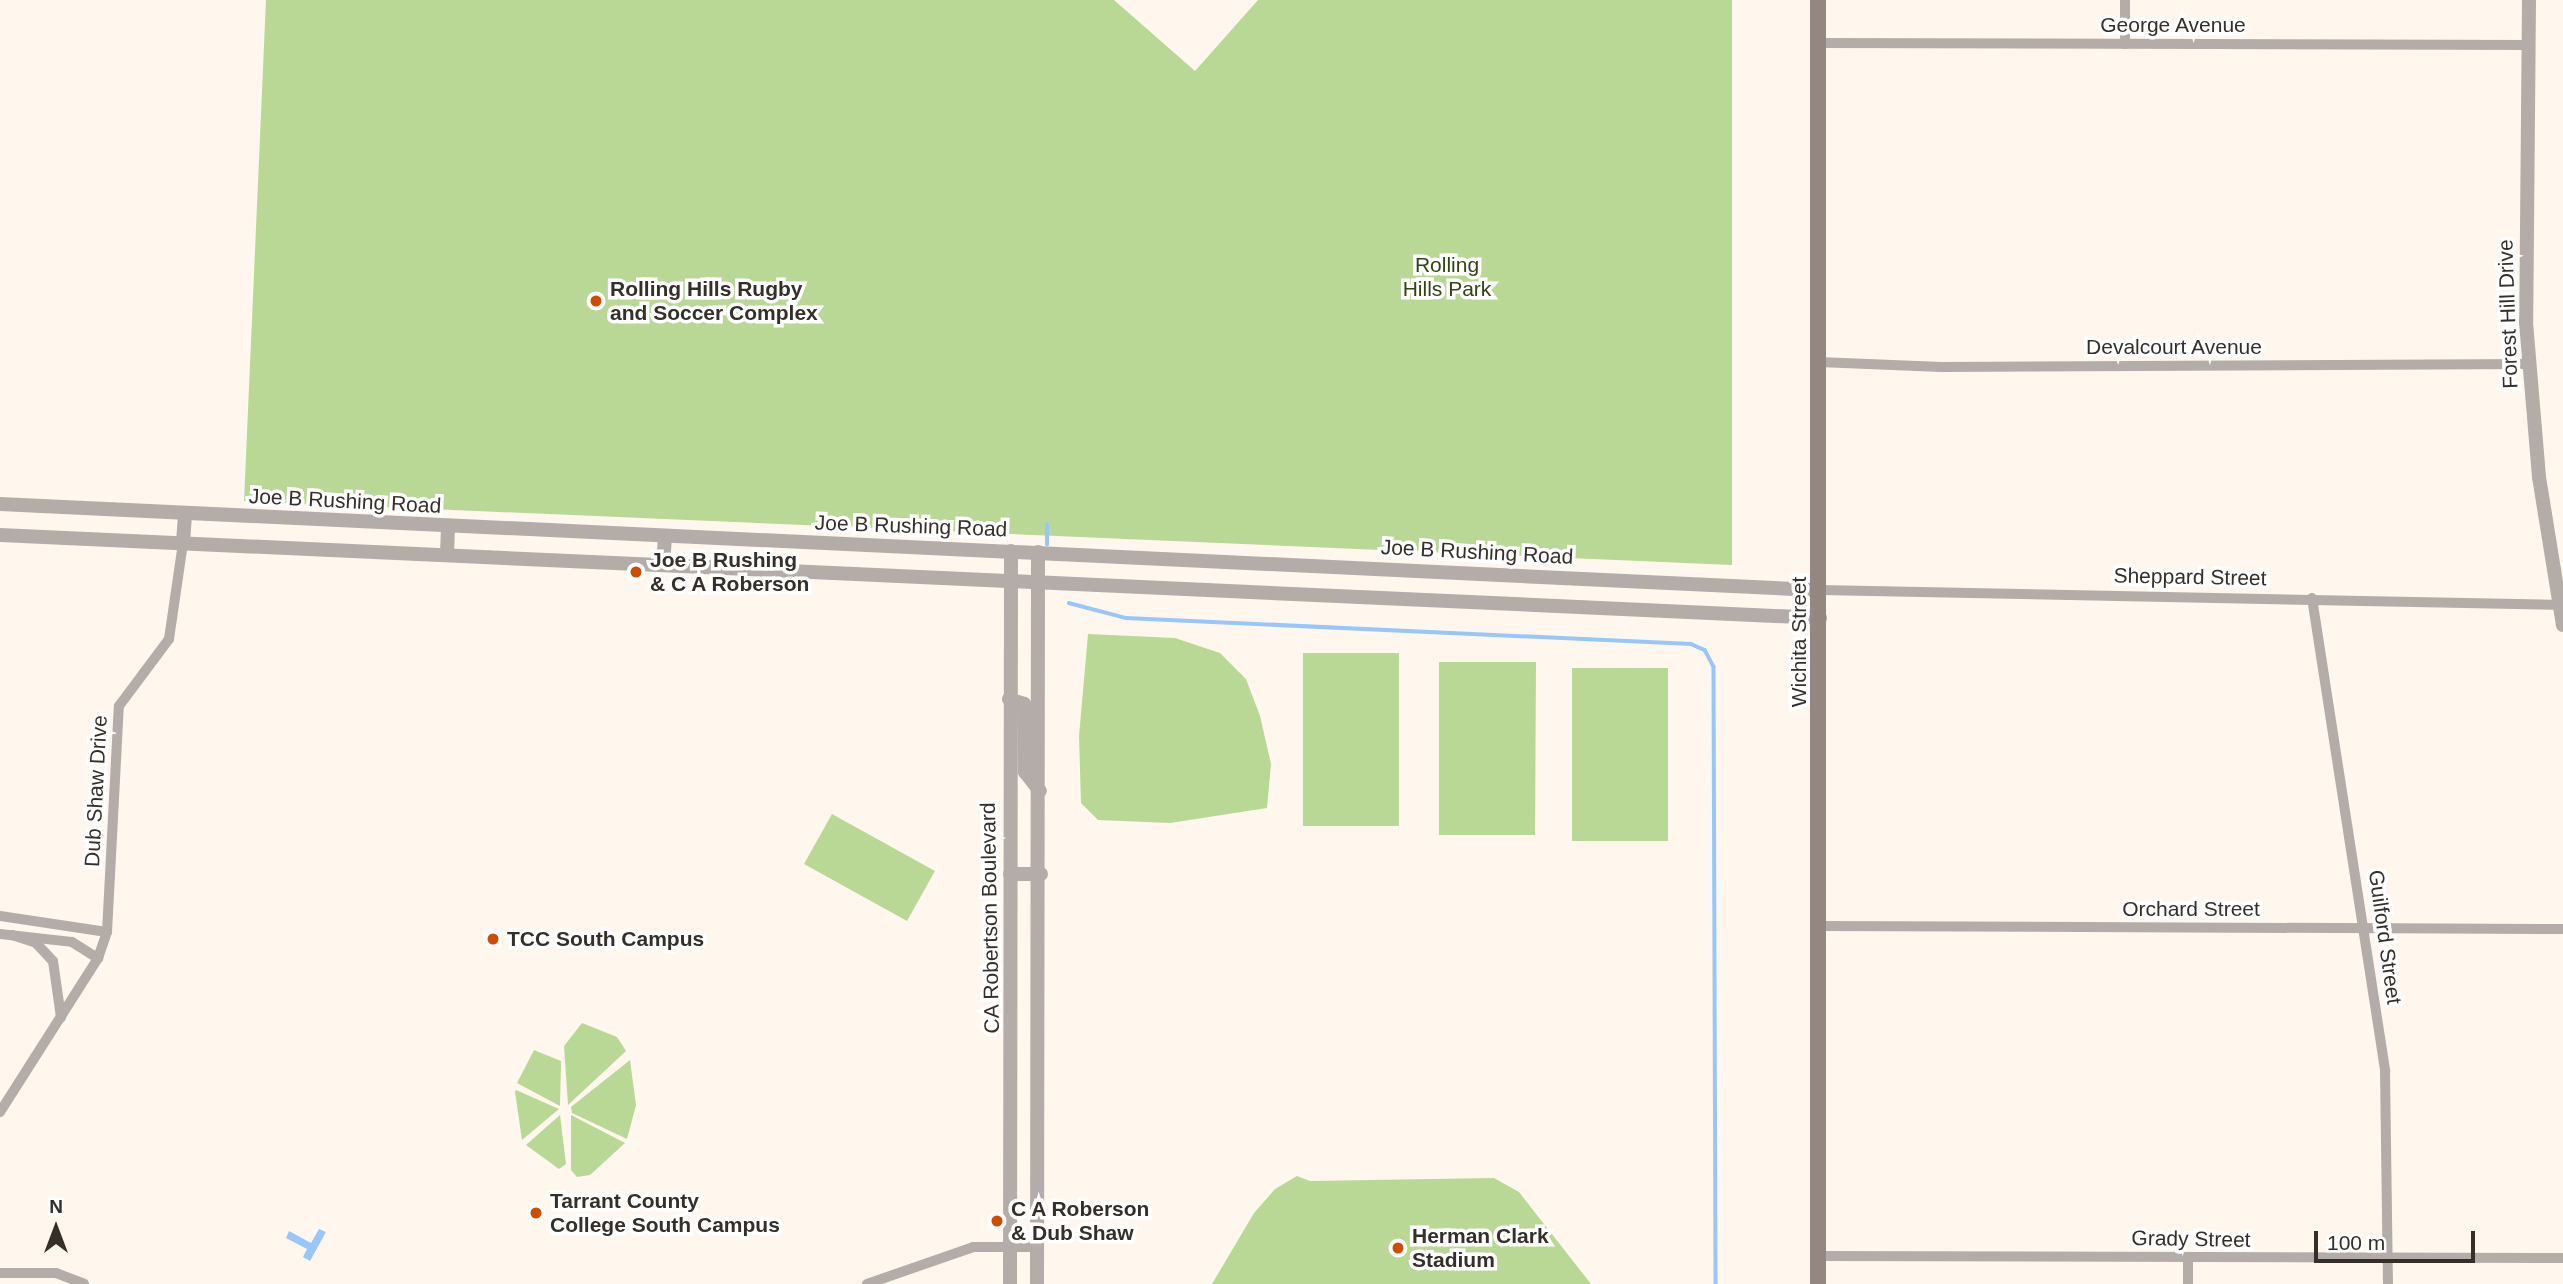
<!DOCTYPE html>
<style>
body{margin:0}
#map{position:relative;width:2563px;height:1284px;overflow:hidden;background:#fff6ed;font-family:Arial,sans-serif}
div>[style]{position:absolute}
[style*='--x']{left:calc(var(--x)*1px);top:calc(var(--y)*1px);width:calc(var(--w)*1px);rotate:calc(var(--a)*1deg)}
.green>*{inset:0;background:#b9d895}
.water>*{inset:0;background:#97c7fa}
.stream>*{height:3.5px;margin:-1.75px;padding:0 1.75px;transform-origin:1.75px;border-radius:1.75px;background:#97c7fa}
.minor>*{height:10px;margin:-5px;padding:0 5px;transform-origin:5px;border-radius:5px;background:#b4aca8}
.tertiary>*{height:14px;margin:-7px;padding:0 7px;transform-origin:7px;border-radius:7px;background:#b4aca8}
.secondary>*{height:16px;margin:-8px;padding:0 8px;transform-origin:8px;border-radius:8px;background:#948782}
.dots>*{width:19px;height:19px;translate:-50% -50%;box-sizing:border-box;border:4px solid #fff;border-radius:50%}
span{translate:-50% -50%;white-space:nowrap;text-align:center;line-height:1.15;-webkit-text-stroke:7px #fff;paint-order:stroke}
.street-label{font-size:21px;color:#342f29}
.park-label{font-size:21px;color:#31460f}
.poi-label{font-size:21px;color:#342f29;font-weight:700}
.left{translate:0 -50%;text-align:left}
.north{position:absolute;left:21px;top:1193px;width:70px;height:70px;-webkit-text-stroke:5px #fff;paint-order:stroke;rotate:0deg;font-size:19px;font-weight:700;line-height:28px;text-align:center;color:#342f29}
.north::after{content:'';display:block;margin:auto;width:24px;height:32px;background:#342f29;clip-path:polygon(50% 0,100% 100%,50% 72%,0 100%)}
.scale{position:absolute;left:2314px;top:1231px;width:161px;height:32px;box-sizing:border-box;border:4px solid #342f29;border-top:0;padding-left:9px;font-size:21px;line-height:24px;white-space:nowrap;color:#342f29;-webkit-text-stroke:5px #fff;paint-order:stroke}
</style>
<div id="map">
<div class="green">
<i style="clip-path:polygon(266px 0,1114px 0,1195px 71px,1258px 0,1732px 0,1732px 565px,244px 501px)"></i>
<i style="clip-path:polygon(1088px 634px,1175px 638px,1220px 653px,1246px 679px,1260px 716px,1271px 764px,1267px 808px,1170px 823px,1098px 820px,1081px 803px,1079px 736px)"></i>
<i style="clip-path:polygon(1303px 653px,1399px 653px,1399px 826px,1303px 826px)"></i>
<i style="clip-path:polygon(1439px 662px,1536px 662px,1535px 835px,1439px 835px)"></i>
<i style="clip-path:polygon(1572px 668px,1668px 668px,1668px 841px,1572px 841px)"></i>
<i style="clip-path:polygon(832px 814px,935px 871px,907px 921px,804px 864px)"></i>
<i style="clip-path:polygon(582px 1023px,617px 1037px,626px 1051px,568px 1105px,564px 1046px)"></i>
<i style="clip-path:polygon(534px 1050px,561px 1061px,560px 1106px,517px 1083px)"></i>
<i style="clip-path:polygon(630px 1060px,636px 1105px,627px 1139px,572px 1113px,571px 1107px)"></i>
<i style="clip-path:polygon(516px 1090px,559px 1109px,522px 1140px,515px 1092px)"></i>
<i style="clip-path:polygon(560px 1115px,566px 1164px,559px 1169px,526px 1145px)"></i>
<i style="clip-path:polygon(571px 1115px,625px 1143px,590px 1175px,577px 1177px,571px 1170px)"></i>
<i style="clip-path:polygon(1297px 1176px,1310px 1181px,1494px 1178px,1519px 1192px,1591px 1284px,1212px 1284px,1254px 1213px,1275px 1189px)"></i>
</div>
<div class="water">
<i style="clip-path:polygon(319px 1229px,326px 1232px,310px 1261px,303px 1257px,307px 1249px,286px 1238px,289px 1231px,311px 1243px)"></i>
</div>
<div class="stream">
<i style="--x:1047;--y:545;--w:20;--a:-90"></i>
<i style="--x:1069;--y:603;--w:59;--a:14.7"></i>
<i style="--x:1126;--y:618;--w:566;--a:2.63"></i>
<i style="--x:1691;--y:644;--w:15;--a:23"></i>
<i style="--x:1705;--y:650;--w:19;--a:62"></i>
<i style="--x:1714;--y:667;--w:617;--a:89.81"></i>
</div>
<div class="minor">
<i style="--x:1818;--y:43;--w:711;--a:0.16"></i>
<i style="--x:2125;--y:44;--w:44;--a:-90"></i>
<i style="--x:1819;--y:362;--w:122;--a:2.3"></i>
<i style="--x:1941;--y:367;--w:588;--a:-0.29"></i>
<i style="--x:1820;--y:590;--w:740;--a:1.16"></i>
<i style="--x:2312;--y:598;--w:479;--a:81.2"></i>
<i style="--x:2385;--y:1071;--w:213;--a:89.2"></i>
<i style="--x:0;--y:916;--w:108;--a:8.5"></i>
<i style="--x:1819;--y:926;--w:744;--a:0.23"></i>
<i style="--x:0;--y:934;--w:72;--a:6.3"></i>
<i style="--x:72;--y:942;--w:31;--a:32"></i>
<i style="--x:12;--y:935;--w:25;--a:18"></i>
<i style="--x:36;--y:943;--w:25;--a:47"></i>
<i style="--x:53;--y:961;--w:57;--a:81.9"></i>
<i style="--x:0;--y:1112;--w:183;--a:-57.5"></i>
<i style="--x:98;--y:958;--w:28;--a:-71"></i>
<i style="--x:107;--y:932;--w:226;--a:-87"></i>
<i style="--x:119;--y:706;--w:84;--a:-53.3"></i>
<i style="--x:169;--y:639;--w:97;--a:-81.7"></i>
<i style="--x:1818;--y:1256;--w:745;--a:0.15"></i>
<i style="--x:0;--y:1273;--w:56;--a:0"></i>
<i style="--x:56;--y:1273;--w:30;--a:21"></i>
<i style="--x:867;--y:1284;--w:112;--a:-19.2"></i>
<i style="--x:973;--y:1247;--w:64;--a:0"></i>
<i style="--x:2188;--y:1284;--w:26;--a:-90"></i>
</div>
<div class="tertiary">
<i style="--x:2529;--y:0;--w:322;--a:90.5"></i>
<i style="--x:2526;--y:322;--w:156;--a:85.2"></i>
<i style="--x:2539;--y:477;--w:150;--a:80.8"></i>
<i style="--x:0;--y:504;--w:1822;--a:2.71"></i>
<i style="--x:0;--y:535;--w:1822;--a:2.61"></i>
<i style="--x:183;--y:543;--w:30;--a:-86"></i>
<i style="--x:447;--y:555;--w:28;--a:-88"></i>
<i style="--x:663;--y:565;--w:28;--a:-86"></i>
<i style="--x:1009;--y:699;--w:16;--a:18"></i>
<i style="--x:1024;--y:704;--w:68;--a:89.2"></i>
<i style="--x:1025;--y:772;--w:24;--a:52"></i>
<i style="--x:1010;--y:874;--w:31;--a:0"></i>
<i style="--x:1010;--y:1284;--w:733;--a:-89.92"></i>
<i style="--x:1037;--y:1284;--w:732;--a:-89.92"></i>
</div>
<div class="secondary">
<i style="--x:1818;--y:1284;--w:1284;--a:-90"></i>
</div>
<div class="dots">
<i style="left:596px;top:301px;background:#d04c00"></i>
<i style="left:636px;top:572px;background:#d04c00"></i>
<i style="left:493px;top:939px;background:#d04c00"></i>
<i style="left:536px;top:1213px;background:#d04c00"></i>
<i style="left:997px;top:1221px;background:#d04c00"></i>
<i style="left:1398px;top:1248px;background:#d04c00"></i>
</div>
<div class="street-label">
<span style="left:2173px;top:25px">George Avenue</span>
<span style="left:2508px;top:314px;rotate:-92deg">Forest Hill Drive</span>
<span style="left:2174px;top:347px">Devalcourt Avenue</span>
<span style="left:345px;top:501px;rotate:3deg">Joe B Rushing Road</span>
<span style="left:911px;top:526px;rotate:2deg">Joe B Rushing Road</span>
<span style="left:1477px;top:552px;rotate:3deg">Joe B Rushing Road</span>
<span style="left:2190px;top:577px;rotate:1deg">Sheppard Street</span>
<span style="left:1799px;top:642px;rotate:-90deg">Wichita Street</span>
<span style="left:96px;top:791px;rotate:-87deg">Dub Shaw Drive</span>
<span style="left:2191px;top:909px">Orchard Street</span>
<span style="left:990px;top:918px;rotate:-91deg">CA Robertson Boulevard</span>
<span style="left:2385px;top:937px;rotate:82deg">Guilford Street</span>
<span style="left:2191px;top:1239px;rotate:1deg">Grady Street</span>
</div>
<div class="park-label">
<span style="left:1447px;top:277px">Rolling<br>Hills Park</span>
</div>
<div class="poi-label">
<span class="left" style="left:610px;top:301px">Rolling Hills Rugby<br>and Soccer Complex</span>
<span class="left" style="left:650px;top:572px">Joe B Rushing<br>&amp; C A Roberson</span>
<span class="left" style="left:507px;top:939px">TCC South Campus</span>
<span class="left" style="left:550px;top:1213px">Tarrant County<br>College South Campus</span>
<span class="left" style="left:1011px;top:1221px">C A Roberson<br>&amp; Dub Shaw</span>
<span class="left" style="left:1412px;top:1248px">Herman Clark<br>Stadium</span>
</div>
<div class="north">N</div>
<div class="scale">100 m</div>
</div>
